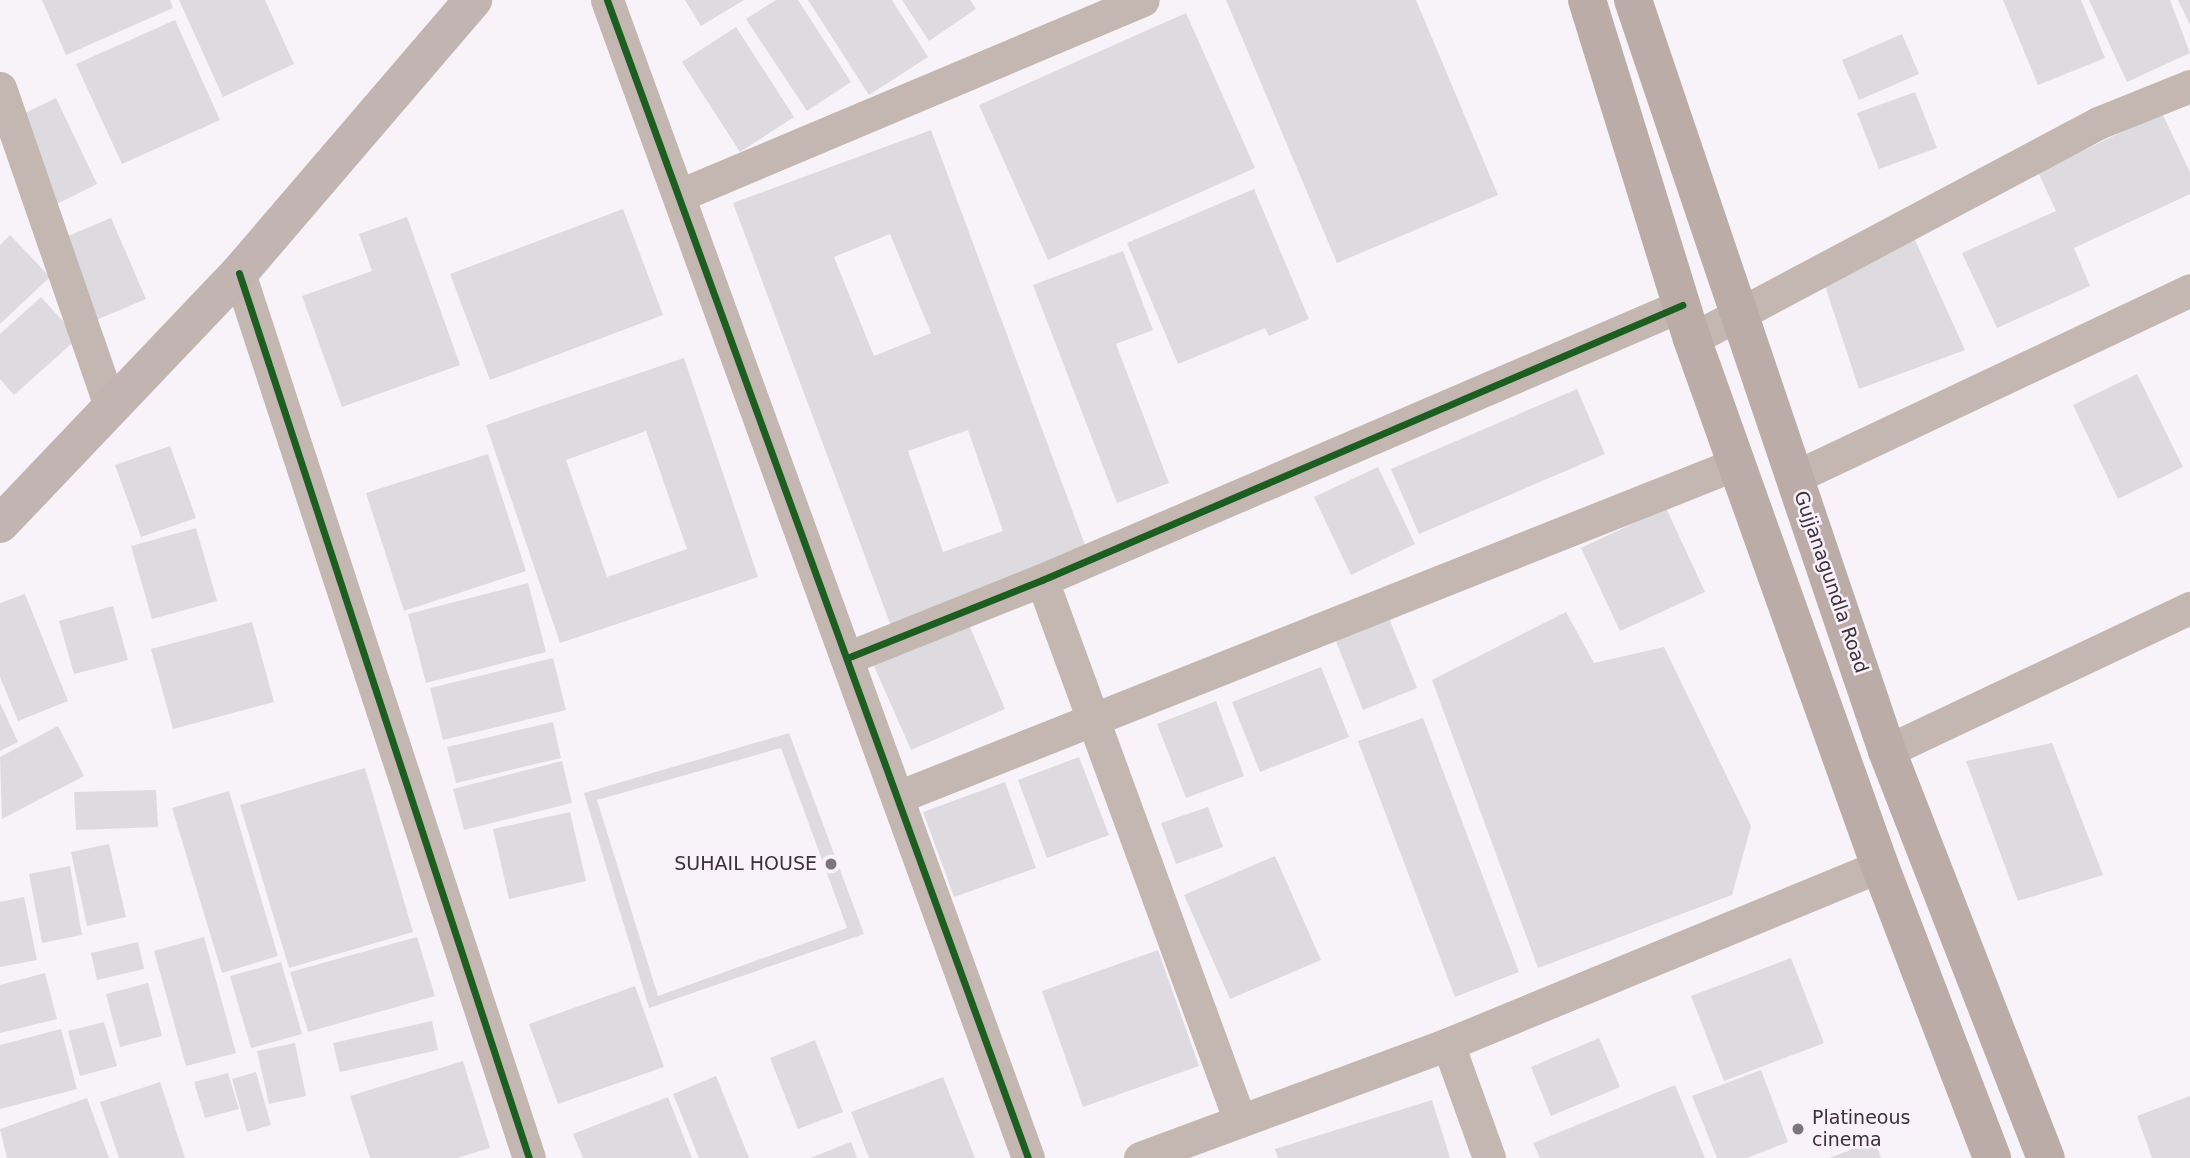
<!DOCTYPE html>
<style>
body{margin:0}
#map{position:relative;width:2190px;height:1158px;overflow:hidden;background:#f8f3f8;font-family:"DejaVu Sans",sans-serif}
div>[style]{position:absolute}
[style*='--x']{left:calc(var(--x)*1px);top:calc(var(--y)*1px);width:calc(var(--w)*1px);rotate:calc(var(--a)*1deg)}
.building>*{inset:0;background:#dddbe0}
.street>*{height:33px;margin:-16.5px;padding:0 16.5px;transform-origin:16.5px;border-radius:16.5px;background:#c4b6b1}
.secondary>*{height:38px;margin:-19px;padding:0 19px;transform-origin:19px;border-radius:19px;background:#c2b4b1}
.primary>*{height:38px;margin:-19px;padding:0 19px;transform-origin:19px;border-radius:19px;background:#bcaca8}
.cycleway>*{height:7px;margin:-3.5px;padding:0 3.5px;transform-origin:3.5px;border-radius:3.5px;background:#1b5e20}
.dots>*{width:19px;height:19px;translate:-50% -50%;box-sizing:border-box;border:4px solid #fbf0fb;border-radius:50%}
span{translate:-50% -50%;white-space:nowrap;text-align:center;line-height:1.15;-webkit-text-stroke:5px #fbf0fb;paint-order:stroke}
.street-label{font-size:19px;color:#373337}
.poi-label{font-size:19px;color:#373337}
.right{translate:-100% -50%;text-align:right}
.left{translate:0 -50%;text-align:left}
</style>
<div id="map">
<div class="building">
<i style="clip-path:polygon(42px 0,170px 0,173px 8px,66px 55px)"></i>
<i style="clip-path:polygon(179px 0,265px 0,294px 64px,223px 97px)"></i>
<i style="clip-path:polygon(685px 0,744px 0,701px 26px)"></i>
<i style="clip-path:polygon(776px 0,798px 0,851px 82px,807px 111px,746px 19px)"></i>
<i style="clip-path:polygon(808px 0,892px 0,928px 57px,869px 95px)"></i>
<i style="clip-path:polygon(902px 0,970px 0,976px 9px,929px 41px)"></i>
<i style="clip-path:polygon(1226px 0,1416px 0,1498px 195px,1337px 263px)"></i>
<i style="clip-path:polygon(2003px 0,2081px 0,2105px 58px,2038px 85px)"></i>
<i style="clip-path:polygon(2089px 0,2170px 0,2190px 53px,2127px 82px)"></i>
<i style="clip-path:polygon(2178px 0,2190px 0,2190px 25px)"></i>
<i style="clip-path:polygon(1186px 13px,1255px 168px,1048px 260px,979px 105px)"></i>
<i style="clip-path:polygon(175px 20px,220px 120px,122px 164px,76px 64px)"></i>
<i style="clip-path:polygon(736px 27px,794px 117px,740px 152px,682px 62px)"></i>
<i style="clip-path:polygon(1902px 34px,1919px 74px,1859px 100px,1842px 60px)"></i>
<i style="clip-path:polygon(1915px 92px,1937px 148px,1879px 169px,1857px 113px)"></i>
<i style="clip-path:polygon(56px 98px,97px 184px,55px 205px,13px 119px)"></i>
<i style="clip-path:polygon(2162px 113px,2190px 172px,2190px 194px,2074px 248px,2090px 286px,1997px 328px,1962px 253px,2056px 211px,2038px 172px)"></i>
<i style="clip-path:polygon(evenodd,931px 130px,1088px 553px,891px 626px,733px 203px,931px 130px,890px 234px,931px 333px,874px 356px,834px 257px,890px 234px,931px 130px,968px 430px,1003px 531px,943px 552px,908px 451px,968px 430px)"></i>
<i style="clip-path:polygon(1254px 189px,1309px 319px,1269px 336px,1265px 328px,1178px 364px,1127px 243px)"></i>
<i style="clip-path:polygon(623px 209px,663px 315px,490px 380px,450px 274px)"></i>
<i style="clip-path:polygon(407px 217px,460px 365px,342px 407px,302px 296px,372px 271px,359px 234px)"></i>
<i style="clip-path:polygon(111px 218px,146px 299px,96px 320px,61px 239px)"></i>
<i style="clip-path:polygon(10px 235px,50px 277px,0 324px,0 245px)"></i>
<i style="clip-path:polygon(1915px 240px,1965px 350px,1859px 389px,1825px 286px)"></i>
<i style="clip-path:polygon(1123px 251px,1153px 330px,1116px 344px,1169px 483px,1117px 503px,1033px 285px)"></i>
<i style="clip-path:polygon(41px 297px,78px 338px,14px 395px,0 379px,0 334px)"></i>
<i style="clip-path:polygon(evenodd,684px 358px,758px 577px,560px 643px,486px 425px,684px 358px,646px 431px,687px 549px,607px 577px,566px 460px,646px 431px)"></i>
<i style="clip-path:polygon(2137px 374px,2183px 467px,2118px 499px,2073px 405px)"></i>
<i style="clip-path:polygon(1577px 389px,1605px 454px,1419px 534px,1391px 469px)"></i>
<i style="clip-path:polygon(170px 446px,196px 518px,141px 537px,115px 465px)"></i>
<i style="clip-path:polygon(488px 454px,526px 571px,404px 611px,366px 493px)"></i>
<i style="clip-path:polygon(1378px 467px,1415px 544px,1351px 575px,1314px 497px)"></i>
<i style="clip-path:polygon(1666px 508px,1705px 592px,1620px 631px,1581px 548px)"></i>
<i style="clip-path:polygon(196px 528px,217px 601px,152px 619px,131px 546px)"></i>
<i style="clip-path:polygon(528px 583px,546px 652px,426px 683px,408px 614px)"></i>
<i style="clip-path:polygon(25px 594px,68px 701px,18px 721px,0 677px,0 603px)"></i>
<i style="clip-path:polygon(113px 606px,128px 660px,74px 674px,59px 621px)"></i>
<i style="clip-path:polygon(1386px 611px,1417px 688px,1363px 710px,1332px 631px)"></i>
<i style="clip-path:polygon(1566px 612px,1594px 663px,1664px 647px,1751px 826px,1732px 895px,1538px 968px,1432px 680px)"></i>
<i style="clip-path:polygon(966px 618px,1005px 709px,911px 750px,871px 659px)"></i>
<i style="clip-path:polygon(252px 622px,274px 702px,173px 729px,151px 649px)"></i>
<i style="clip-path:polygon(553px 658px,566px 710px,443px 740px,430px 688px)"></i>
<i style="clip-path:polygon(1321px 667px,1349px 737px,1260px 772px,1232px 702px)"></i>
<i style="clip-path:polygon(1216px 701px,1244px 776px,1186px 798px,1157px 724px)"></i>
<i style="clip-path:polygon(0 703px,18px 742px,0 751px)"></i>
<i style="clip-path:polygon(1423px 718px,1519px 972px,1455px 997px,1358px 741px)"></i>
<i style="clip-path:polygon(553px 722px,561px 758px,456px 783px,447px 747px)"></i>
<i style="clip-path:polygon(58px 726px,84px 776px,2px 819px,0 757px)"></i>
<i style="clip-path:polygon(evenodd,789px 733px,864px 934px,649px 1008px,584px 793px,789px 733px,781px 748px,847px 928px,658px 996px,597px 800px,781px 748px)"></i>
<i style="clip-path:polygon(2052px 743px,2103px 875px,2018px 901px,1966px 761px)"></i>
<i style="clip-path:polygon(1079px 757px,1109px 835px,1047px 858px,1018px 780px)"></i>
<i style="clip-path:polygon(562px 761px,572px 803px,464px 830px,453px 789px)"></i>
<i style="clip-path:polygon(365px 768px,413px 932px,289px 968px,240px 805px)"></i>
<i style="clip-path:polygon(1005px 782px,1036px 868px,954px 897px,923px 812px)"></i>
<i style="clip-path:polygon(156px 790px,158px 827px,76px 830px,74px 792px)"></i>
<i style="clip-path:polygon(229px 791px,278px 956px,222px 973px,172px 808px)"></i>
<i style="clip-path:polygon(1208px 807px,1223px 847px,1176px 864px,1161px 823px)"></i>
<i style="clip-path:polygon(570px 812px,586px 881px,509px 899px,493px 829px)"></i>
<i style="clip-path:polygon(109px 844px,126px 917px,87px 926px,71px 852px)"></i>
<i style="clip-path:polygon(1275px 856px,1321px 960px,1230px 999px,1184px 895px)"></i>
<i style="clip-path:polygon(70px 866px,82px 935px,42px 943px,29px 874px)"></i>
<i style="clip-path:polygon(24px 897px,37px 960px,0 967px,0 902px)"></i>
<i style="clip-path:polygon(204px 937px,236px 1053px,186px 1066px,154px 951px)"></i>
<i style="clip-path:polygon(417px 937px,435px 996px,308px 1032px,290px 972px)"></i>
<i style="clip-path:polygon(138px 942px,144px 969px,97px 980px,91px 953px)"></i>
<i style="clip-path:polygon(1158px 950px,1199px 1066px,1083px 1107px,1042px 991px)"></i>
<i style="clip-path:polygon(1791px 958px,1824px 1043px,1724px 1081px,1691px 996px)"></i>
<i style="clip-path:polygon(281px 962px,302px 1034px,251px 1048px,230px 976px)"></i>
<i style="clip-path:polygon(45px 973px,57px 1019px,0 1033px,0 985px)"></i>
<i style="clip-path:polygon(148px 983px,162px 1036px,120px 1047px,106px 994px)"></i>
<i style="clip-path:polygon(635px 986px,664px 1067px,558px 1104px,529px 1024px)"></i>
<i style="clip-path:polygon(432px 1021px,438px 1050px,340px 1072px,333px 1043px)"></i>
<i style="clip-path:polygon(104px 1022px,117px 1066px,80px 1076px,68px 1031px)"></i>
<i style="clip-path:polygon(61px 1029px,77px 1089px,0 1109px,0 1045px)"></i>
<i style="clip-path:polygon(1599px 1038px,1620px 1087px,1551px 1116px,1531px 1067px)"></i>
<i style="clip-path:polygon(815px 1040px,843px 1112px,798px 1129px,770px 1058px)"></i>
<i style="clip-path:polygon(295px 1043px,306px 1096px,269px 1104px,257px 1051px)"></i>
<i style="clip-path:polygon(463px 1061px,490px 1148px,457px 1158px,370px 1158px,350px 1096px)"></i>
<i style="clip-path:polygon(1761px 1070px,1788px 1142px,1747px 1158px,1717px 1158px,1692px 1096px)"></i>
<i style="clip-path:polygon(256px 1072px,271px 1125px,247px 1132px,232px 1079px)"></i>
<i style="clip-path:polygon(228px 1073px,239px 1109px,205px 1118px,194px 1082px)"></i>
<i style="clip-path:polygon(716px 1076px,749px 1158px,699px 1158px,673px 1094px)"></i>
<i style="clip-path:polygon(943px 1077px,975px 1158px,869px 1158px,851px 1112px)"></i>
<i style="clip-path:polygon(160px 1082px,185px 1158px,119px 1158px,100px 1102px)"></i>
<i style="clip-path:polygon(1675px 1085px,1705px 1158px,1540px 1158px,1533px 1143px)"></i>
<i style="clip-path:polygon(2190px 1096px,2190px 1158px,2152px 1158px,2137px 1116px)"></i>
<i style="clip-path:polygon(668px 1097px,692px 1158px,583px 1158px,573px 1134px)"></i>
<i style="clip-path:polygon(87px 1098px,109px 1158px,7px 1158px,0 1129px)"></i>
<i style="clip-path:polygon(1432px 1100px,1450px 1158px,1278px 1158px,1275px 1149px)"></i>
<i style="clip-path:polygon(1875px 1141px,1881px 1158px,1829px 1158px)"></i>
<i style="clip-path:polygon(851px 1142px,857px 1158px,810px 1158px)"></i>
</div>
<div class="street">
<i style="--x:607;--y:0;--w:1232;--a:70.02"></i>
<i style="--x:0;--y:88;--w:336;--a:70.9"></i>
<i style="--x:680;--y:195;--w:502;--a:-22.84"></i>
<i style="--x:239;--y:273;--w:931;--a:71.86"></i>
<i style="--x:1692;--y:339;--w:460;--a:-28"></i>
<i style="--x:2098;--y:123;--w:99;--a:-21.9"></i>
<i style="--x:1795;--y:477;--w:437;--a:-25.3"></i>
<i style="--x:1042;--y:580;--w:576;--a:69.9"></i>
<i style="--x:847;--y:658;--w:210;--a:-21.8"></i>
<i style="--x:1042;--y:580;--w:697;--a:-23.25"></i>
<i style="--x:1887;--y:751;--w:335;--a:-25.3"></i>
<i style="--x:898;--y:797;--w:904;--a:-21.68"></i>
<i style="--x:1448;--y:1044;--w:121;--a:70.2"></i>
<i style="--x:1140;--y:1158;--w:328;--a:-20.3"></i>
<i style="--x:1448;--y:1044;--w:467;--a:-22.4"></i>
</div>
<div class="secondary">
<i style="--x:0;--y:524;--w:347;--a:-46.4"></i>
<i style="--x:239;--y:273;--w:360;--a:-49.4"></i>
</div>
<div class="primary">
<i style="--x:1587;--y:0;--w:355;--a:72.8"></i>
<i style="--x:1692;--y:339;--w:560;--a:70.37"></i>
<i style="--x:1880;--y:866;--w:313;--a:69"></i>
<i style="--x:1633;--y:0;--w:793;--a:71.31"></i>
<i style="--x:1887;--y:751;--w:437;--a:68.7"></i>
</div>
<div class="cycleway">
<i style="--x:607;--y:0;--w:1232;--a:70.02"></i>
<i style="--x:239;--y:273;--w:931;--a:71.86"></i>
<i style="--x:847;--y:658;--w:210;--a:-21.8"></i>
<i style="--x:1042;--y:580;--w:697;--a:-23.25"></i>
</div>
<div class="dots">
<i style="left:831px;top:864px;background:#7b767b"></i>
<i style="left:1798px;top:1129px;background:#7b767b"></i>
</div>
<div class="street-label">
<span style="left:1831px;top:582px;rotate:71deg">Gujjanagundla Road</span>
</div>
<div class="poi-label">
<span class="right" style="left:817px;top:864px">SUHAIL HOUSE</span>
<span class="left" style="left:1812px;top:1129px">Platineous<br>cinema</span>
</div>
</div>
